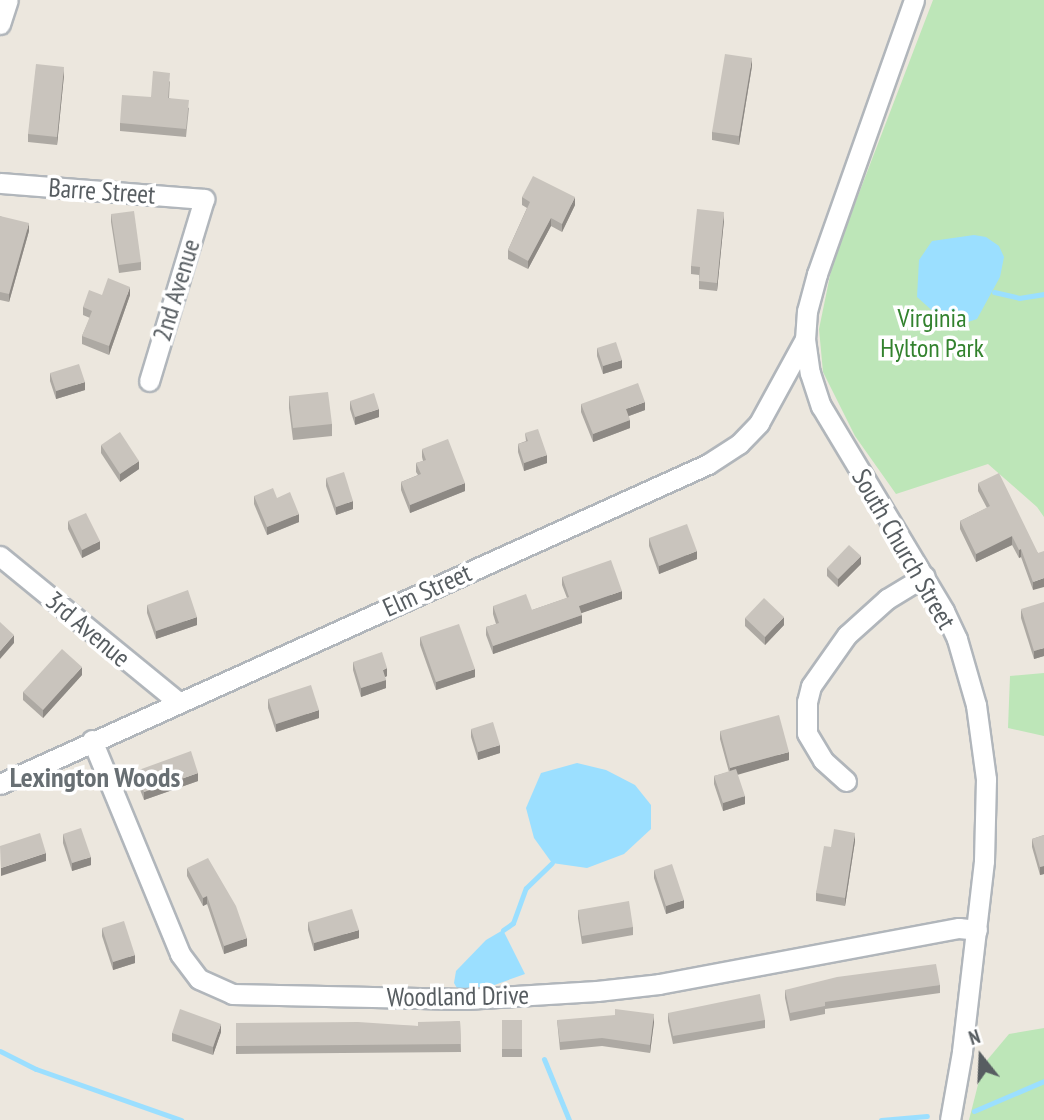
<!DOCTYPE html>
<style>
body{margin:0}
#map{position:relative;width:1044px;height:1120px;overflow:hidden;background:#ece7de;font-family:"PT Sans Narrow",sans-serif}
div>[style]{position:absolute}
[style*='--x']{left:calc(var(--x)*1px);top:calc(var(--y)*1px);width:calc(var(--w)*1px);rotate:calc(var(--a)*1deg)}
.green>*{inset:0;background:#bde6b8}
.water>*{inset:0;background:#9bdfff}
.stream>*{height:5px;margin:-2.5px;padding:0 2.5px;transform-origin:2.5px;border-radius:2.5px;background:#9bdfff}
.roads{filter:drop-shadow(2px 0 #b1b6bb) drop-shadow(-2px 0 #b1b6bb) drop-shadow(0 2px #b1b6bb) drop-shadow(0 -2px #b1b6bb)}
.street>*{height:19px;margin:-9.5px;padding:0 9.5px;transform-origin:9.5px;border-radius:9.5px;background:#fff}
.wall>*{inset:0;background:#ada9a3}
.shaded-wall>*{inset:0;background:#8d8984}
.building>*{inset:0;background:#c9c4bd}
span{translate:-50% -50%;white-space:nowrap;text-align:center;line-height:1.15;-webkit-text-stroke:7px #fff;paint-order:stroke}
.street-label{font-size:26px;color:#575d61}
.park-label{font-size:26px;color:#33822e}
.neighbourhood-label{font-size:28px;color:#686f73;font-weight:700}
.north{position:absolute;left:946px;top:1022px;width:70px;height:70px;-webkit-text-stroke:5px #fff;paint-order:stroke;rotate:342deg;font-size:19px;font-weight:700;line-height:28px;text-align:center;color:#575d61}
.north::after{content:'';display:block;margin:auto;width:24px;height:32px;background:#575d61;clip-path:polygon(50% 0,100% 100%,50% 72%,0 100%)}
</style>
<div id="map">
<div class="green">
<i style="clip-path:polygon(933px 0,1044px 0,1044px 517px,1037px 507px,988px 464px,896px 494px,855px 436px,823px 372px,819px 329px,833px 261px)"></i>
<i style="clip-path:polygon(1044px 673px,1044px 736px,1008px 728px,1010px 676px)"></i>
<i style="clip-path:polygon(1044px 1028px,1044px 1120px,969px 1120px,983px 1065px,1009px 1034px)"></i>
</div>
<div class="water">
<i style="clip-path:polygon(974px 235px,986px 237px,999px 246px,1004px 257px,1000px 277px,977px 319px,962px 324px,946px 323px,917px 297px,919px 260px,932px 241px)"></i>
<i style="clip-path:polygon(577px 763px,606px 770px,635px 785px,651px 805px,651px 829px,624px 854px,587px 868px,552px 863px,534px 838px,526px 808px,541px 773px)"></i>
<i style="clip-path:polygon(503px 930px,525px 974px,472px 993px,458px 990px,454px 983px,456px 971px,486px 940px)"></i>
</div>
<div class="stream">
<i style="--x:994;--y:292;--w:26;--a:13"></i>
<i style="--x:1019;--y:298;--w:25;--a:-9"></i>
<i style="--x:503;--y:930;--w:12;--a:-35"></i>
<i style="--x:513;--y:923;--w:37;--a:-70"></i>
<i style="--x:526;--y:888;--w:36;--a:-44"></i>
<i style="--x:0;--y:1051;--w:40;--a:26.6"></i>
<i style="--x:36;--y:1069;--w:154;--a:19.4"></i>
<i style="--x:544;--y:1059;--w:66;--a:67.7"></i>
<i style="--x:974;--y:1111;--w:76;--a:-23.2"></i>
<i style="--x:881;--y:1120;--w:46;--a:-5"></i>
</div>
<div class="roads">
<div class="street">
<i style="--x:914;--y:0;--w:291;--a:109.5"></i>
<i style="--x:817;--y:274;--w:38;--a:105"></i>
<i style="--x:807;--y:311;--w:28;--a:94"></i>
<i style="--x:805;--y:339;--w:34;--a:82"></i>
<i style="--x:810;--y:373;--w:35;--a:72"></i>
<i style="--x:821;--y:406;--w:239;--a:59"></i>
<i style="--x:944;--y:611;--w:31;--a:65"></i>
<i style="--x:957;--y:639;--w:69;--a:73.9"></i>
<i style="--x:976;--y:705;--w:75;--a:82.3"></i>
<i style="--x:986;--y:779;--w:82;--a:91.4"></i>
<i style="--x:984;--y:861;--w:192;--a:96.6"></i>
<i style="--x:962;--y:1052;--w:69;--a:100"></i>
<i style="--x:0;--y:24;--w:25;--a:-72"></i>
<i style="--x:0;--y:183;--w:205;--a:4.5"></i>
<i style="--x:204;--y:199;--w:190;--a:106.8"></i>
<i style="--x:0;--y:556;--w:229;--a:39.3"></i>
<i style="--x:92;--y:740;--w:231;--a:67.6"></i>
<i style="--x:180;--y:954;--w:31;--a:53"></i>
<i style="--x:199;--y:979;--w:36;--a:24"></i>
<i style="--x:232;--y:994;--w:234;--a:1.2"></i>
<i style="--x:466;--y:999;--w:131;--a:-3.5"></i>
<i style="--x:597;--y:991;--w:62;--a:-6.4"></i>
<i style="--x:659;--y:984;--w:305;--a:-10.6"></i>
<i style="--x:959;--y:928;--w:18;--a:6"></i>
<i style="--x:846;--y:781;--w:31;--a:-138"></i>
<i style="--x:823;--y:760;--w:31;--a:-121"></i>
<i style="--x:807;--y:733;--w:31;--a:-90"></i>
<i style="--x:807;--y:702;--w:16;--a:-76"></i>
<i style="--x:811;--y:686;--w:62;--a:-54.8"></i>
<i style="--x:847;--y:635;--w:54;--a:-42"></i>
<i style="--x:887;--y:599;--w:44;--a:-31.2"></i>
<i style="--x:0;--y:784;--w:777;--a:-24.32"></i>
<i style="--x:708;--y:464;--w:37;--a:-33"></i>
<i style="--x:739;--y:444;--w:29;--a:-46"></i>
<i style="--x:759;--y:423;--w:96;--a:-61.3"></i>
</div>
</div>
<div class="wall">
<i style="clip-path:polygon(752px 66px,739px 145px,712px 140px,712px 132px)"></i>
<i style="clip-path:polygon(64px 75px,57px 145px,28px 142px,28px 134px)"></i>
<i style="clip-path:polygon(170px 81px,169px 98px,189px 108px,186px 137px,120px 131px,120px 123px)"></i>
<i style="clip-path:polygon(522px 197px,575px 205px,562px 232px,551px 226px,528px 269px,508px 259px,508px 250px,527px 208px,522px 205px)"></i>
<i style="clip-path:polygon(111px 214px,141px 262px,141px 270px,119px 273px,111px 222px)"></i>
<i style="clip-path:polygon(0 216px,29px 231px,9px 302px,0 300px)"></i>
<i style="clip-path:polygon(724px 220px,717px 291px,699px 289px,699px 275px,691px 274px,691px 266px)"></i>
<i style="clip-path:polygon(102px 295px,130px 295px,109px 355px,82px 344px,82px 336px,90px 318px,83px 315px,83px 307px)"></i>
<i style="clip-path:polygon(597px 348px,622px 368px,603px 374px,597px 356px)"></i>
<i style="clip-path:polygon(50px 373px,85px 390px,56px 399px,50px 381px)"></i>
<i style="clip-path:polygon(289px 396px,332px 424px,332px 436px,293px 440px,289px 408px)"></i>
<i style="clip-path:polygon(350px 401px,379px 417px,355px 425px,350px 409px)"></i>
<i style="clip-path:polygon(581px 404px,645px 410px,629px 416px,630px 428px,593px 442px,581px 412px)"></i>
<i style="clip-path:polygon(525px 433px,547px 463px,524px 471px,518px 452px,518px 444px,526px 441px)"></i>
<i style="clip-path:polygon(101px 445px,139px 469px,120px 482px,101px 453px)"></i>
<i style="clip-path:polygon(422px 449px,465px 491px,410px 513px,401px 490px,401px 482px,418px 475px,416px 472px,416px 463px,423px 461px,422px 457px)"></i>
<i style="clip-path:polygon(326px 478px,353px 509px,336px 515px,326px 486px)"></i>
<i style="clip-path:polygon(978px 483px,1038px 553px,1033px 590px,1021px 557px,1019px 558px,1012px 545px,976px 562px,960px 529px,960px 521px,987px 508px,978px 491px)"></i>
<i style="clip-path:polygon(254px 496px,277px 498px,299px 522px,267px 535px,254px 504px)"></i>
<i style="clip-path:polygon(68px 521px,100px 549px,82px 558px,68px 529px)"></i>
<i style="clip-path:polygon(649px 538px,697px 559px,659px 574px,649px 546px)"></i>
<i style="clip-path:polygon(861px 564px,838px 587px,827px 576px,827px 568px)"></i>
<i style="clip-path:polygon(562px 577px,622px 599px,581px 613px,582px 623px,493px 654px,486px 635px,486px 627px,496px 624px,493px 614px,493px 606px,532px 610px,567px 598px,562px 585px)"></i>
<i style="clip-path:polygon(147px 605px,197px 625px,156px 639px,147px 613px)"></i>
<i style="clip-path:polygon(1021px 609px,1044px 656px,1034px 659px,1021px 618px)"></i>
<i style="clip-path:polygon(745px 618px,784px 625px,765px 645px,745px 626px)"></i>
<i style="clip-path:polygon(420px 637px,475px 677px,436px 690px,420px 645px)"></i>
<i style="clip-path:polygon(353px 662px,387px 676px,385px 677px,386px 688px,361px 697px,353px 670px)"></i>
<i style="clip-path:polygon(82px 675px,43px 718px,23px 700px,23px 692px)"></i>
<i style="clip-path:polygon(268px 699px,319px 718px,276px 732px,268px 708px)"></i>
<i style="clip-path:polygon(471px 729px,500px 753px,478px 760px,471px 737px)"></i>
<i style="clip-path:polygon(720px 731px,789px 760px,737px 774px,745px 804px,723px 811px,714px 784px,714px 776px,729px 772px,720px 739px)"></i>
<i style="clip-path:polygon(136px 771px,198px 781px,144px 800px,136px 779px)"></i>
<i style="clip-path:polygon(63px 834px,91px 865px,72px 871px,63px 843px)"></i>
<i style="clip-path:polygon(1044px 835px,1044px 874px,1040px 875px,1032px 847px,1032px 839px)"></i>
<i style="clip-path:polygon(855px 841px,845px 906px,816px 901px,816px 893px,831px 847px)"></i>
<i style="clip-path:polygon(187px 868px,247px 946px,224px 954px,207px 904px,203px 906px,187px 876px)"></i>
<i style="clip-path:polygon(654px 870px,684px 908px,666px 914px,654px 878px)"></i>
<i style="clip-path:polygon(578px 910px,633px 927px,633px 935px,582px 944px,578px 918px)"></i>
<i style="clip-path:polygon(308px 922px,359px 938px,314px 951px,308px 930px)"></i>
<i style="clip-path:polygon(102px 928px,135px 963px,113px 970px,102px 936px)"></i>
<i style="clip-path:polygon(940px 985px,940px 993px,825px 1009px,825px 1014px,790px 1021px,785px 998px,785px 990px)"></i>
<i style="clip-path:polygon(668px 1013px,765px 1020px,765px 1028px,673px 1044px,668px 1021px)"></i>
<i style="clip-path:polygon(502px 1020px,522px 1020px,522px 1057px,502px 1057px)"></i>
<i style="clip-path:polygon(557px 1020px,654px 1022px,650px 1053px,602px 1046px,560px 1050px)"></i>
<i style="clip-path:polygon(460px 1021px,461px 1052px,236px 1054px,236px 1023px,418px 1026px)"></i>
<i style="clip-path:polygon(221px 1032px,213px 1055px,172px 1041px,172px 1033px)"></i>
</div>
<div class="shaded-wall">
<i style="clip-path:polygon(752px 58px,752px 66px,739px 145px,739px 136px)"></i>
<i style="clip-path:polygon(64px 67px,64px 75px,57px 145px,57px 137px)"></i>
<i style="clip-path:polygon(575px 197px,575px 205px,562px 232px,562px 224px)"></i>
<i style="clip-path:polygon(724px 212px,724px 220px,717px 291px,717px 283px)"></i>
<i style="clip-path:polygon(551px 218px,551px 226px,528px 269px,528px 261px)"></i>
<i style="clip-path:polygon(29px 223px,29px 231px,9px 302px,9px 294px)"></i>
<i style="clip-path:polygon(130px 287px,130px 295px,109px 355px,109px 346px)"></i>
<i style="clip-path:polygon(622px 360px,622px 368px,603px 374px,603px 366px)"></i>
<i style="clip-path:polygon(85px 382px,85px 390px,56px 399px,56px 391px)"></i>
<i style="clip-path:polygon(645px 402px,645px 410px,626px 417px,626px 409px)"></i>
<i style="clip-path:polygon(379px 409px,379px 417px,355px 425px,355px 417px)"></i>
<i style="clip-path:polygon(630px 420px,630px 428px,593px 442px,593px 434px)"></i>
<i style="clip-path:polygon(547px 455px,547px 463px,524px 471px,524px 463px)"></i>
<i style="clip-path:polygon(139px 461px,139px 469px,120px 482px,120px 474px)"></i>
<i style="clip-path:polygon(465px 483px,465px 491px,410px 513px,410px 505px)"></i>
<i style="clip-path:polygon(353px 501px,353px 509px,336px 515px,336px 507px)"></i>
<i style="clip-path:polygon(299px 514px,299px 522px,267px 535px,267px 527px)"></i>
<i style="clip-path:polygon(1012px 536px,1012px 545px,976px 562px,976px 554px)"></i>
<i style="clip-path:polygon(100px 541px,100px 549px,82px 558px,82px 550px)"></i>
<i style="clip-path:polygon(1021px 549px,1021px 557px,1019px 558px,1019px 550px)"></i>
<i style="clip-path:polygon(697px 551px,697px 559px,659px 574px,659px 566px)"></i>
<i style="clip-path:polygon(861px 556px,861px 564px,838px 587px,838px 579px)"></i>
<i style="clip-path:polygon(1044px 578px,1044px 587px,1033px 590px,1033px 582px)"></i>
<i style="clip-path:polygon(622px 591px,622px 599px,579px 614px,579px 606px)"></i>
<i style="clip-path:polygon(582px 615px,582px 623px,493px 654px,493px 646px)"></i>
<i style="clip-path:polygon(197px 617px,197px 625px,156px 639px,156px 631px)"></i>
<i style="clip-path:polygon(784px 617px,784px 625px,765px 645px,765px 637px)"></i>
<i style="clip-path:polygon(14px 635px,14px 643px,0 659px,0 651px)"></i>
<i style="clip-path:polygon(1044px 648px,1044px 656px,1034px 659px,1034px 651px)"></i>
<i style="clip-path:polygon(82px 667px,82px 675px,43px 718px,43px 710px)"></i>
<i style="clip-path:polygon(387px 668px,387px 676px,383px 678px,383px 670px)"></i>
<i style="clip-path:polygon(475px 669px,475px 677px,436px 690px,436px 682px)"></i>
<i style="clip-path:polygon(386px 680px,386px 688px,361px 697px,361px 688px)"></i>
<i style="clip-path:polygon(319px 710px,319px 718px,276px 732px,276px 724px)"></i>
<i style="clip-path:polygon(500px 745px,500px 753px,478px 760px,478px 752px)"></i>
<i style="clip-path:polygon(789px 752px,789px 760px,730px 777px,730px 768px)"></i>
<i style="clip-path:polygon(198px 773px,198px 781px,144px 800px,144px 792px)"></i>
<i style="clip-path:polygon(745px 796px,745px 804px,723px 811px,723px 803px)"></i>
<i style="clip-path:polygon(855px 833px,855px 841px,845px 906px,845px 898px)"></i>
<i style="clip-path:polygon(46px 853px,46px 861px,1px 876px,1px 868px)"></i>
<i style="clip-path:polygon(91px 857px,91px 865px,72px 871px,72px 863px)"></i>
<i style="clip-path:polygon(1044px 866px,1044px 874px,1040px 875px,1040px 867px)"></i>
<i style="clip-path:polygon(207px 896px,207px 904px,203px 906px,203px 898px)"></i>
<i style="clip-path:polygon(684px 900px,684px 908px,666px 914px,666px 906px)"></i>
<i style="clip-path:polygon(359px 930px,359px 938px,314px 951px,314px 943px)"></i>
<i style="clip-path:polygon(247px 938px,247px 946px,224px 954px,224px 946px)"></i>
<i style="clip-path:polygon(135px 955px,135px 963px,113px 970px,113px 962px)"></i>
<i style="clip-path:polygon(654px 1014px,654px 1022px,650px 1053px,650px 1045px)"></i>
<i style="clip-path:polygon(221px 1024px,221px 1032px,213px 1055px,213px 1047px)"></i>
</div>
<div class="building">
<i style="clip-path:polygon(725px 54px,752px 58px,739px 136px,712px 132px)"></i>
<i style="clip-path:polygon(36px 64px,64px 67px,57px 137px,28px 134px)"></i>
<i style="clip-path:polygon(153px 71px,170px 73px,168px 98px,189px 100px,186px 129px,120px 123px,122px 95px,151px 97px)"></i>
<i style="clip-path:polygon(533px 176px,575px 197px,562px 224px,551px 218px,528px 261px,508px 250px,530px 202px,522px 197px)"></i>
<i style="clip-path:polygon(697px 209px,724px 212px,717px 283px,699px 281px,700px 267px,691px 266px)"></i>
<i style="clip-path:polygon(134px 211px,141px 262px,119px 265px,111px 214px)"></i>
<i style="clip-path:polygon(0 216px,29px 223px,9px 294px,0 292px)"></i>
<i style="clip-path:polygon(108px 278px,130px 287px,109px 346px,82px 336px,92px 311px,83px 307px,89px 290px,102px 295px)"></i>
<i style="clip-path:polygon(616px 342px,622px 360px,603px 366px,597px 348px)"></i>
<i style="clip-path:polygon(79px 364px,85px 382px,56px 391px,50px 373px)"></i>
<i style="clip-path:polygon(638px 383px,645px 402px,626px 409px,630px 420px,593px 434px,581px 404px)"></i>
<i style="clip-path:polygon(328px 392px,332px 424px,293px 428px,289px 396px)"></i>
<i style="clip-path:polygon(374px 393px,379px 409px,355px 417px,350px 401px)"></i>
<i style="clip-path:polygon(538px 429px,547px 455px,524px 463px,518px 444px,528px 441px,525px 433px)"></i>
<i style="clip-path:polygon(120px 432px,139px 461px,120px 474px,101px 445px)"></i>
<i style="clip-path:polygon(448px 439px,465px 483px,410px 505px,401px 482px,421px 474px,416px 463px,426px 460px,422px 449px)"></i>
<i style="clip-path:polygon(344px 472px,353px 501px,336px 507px,326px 478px)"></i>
<i style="clip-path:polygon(999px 473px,1038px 553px,1044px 551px,1044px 578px,1033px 582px,1021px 549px,1019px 550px,1012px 536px,976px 554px,960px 521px,990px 506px,978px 483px)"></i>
<i style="clip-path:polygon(273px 488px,277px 498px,290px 492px,299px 514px,267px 527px,254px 496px)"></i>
<i style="clip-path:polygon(86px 513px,100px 541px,82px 550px,68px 521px)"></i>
<i style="clip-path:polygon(687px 524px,697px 551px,659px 566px,649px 538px)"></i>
<i style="clip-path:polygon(849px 545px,861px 556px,838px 579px,827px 568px)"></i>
<i style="clip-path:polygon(611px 560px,622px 591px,579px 606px,582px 615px,493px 646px,486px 627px,499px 623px,493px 606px,526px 594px,532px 610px,569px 597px,562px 577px)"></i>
<i style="clip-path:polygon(188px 590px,197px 617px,156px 631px,147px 605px)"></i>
<i style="clip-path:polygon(764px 598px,784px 617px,765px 637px,745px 618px)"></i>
<i style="clip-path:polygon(1044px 602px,1044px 648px,1034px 651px,1021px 609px)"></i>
<i style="clip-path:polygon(0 622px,14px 635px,0 651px)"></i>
<i style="clip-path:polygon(459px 624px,475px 669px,436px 682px,420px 637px)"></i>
<i style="clip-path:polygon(62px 649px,82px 667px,43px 710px,23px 692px)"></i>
<i style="clip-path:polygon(382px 652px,387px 668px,383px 670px,386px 680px,361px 688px,353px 662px)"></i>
<i style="clip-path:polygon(311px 685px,319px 710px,276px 724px,268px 699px)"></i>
<i style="clip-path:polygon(779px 715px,789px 752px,730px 768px,720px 731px)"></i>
<i style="clip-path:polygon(493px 722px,500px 745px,478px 752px,471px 729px)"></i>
<i style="clip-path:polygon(191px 751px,198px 773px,144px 792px,136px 771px)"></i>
<i style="clip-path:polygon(736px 769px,745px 796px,723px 803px,714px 776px)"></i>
<i style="clip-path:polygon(81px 828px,91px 857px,72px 863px,63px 834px)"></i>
<i style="clip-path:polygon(834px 829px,855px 833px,845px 898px,816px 893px,824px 846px,831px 847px)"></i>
<i style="clip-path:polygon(40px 833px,46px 853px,1px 868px,0 846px)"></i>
<i style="clip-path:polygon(1044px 835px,1044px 866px,1040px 867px,1032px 839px)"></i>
<i style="clip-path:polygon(208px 858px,236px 906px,247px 938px,224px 946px,207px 896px,203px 898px,187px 868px)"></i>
<i style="clip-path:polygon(672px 864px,684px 900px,666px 906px,654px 870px)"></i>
<i style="clip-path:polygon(629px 901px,633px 927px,582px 936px,578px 910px)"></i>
<i style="clip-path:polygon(352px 909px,359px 930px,314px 943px,308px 922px)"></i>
<i style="clip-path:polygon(124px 921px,135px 955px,113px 962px,102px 928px)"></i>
<i style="clip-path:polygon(936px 964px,940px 985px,825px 1002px,825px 1006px,790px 1013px,785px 990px,837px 977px)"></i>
<i style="clip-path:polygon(760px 994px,765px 1020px,673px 1036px,668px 1013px)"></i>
<i style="clip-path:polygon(180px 1009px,221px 1024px,213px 1047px,172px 1033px)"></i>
<i style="clip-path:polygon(615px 1009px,654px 1014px,650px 1045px,602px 1038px,560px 1042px,557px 1020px,615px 1015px)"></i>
<i style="clip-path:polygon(502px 1020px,522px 1020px,522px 1049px,502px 1049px)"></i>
<i style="clip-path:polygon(460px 1021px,461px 1044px,236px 1046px,236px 1023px,358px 1022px,418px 1026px,418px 1022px)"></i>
</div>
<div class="street-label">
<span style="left:102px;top:191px;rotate:4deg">Barre Street</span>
<span style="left:176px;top:290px;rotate:-73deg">2nd Avenue</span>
<span style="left:904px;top:549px;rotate:60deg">South Church Street</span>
<span style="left:427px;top:590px;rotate:-24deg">Elm Street</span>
<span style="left:88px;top:629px;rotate:40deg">3rd Avenue</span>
<span style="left:458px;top:996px;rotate:-1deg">Woodland Drive</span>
</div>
<div class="park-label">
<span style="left:932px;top:333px">Virginia<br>Hylton Park</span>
</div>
<div class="neighbourhood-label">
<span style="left:95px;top:777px">Lexington Woods</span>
</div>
<div class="north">N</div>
</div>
